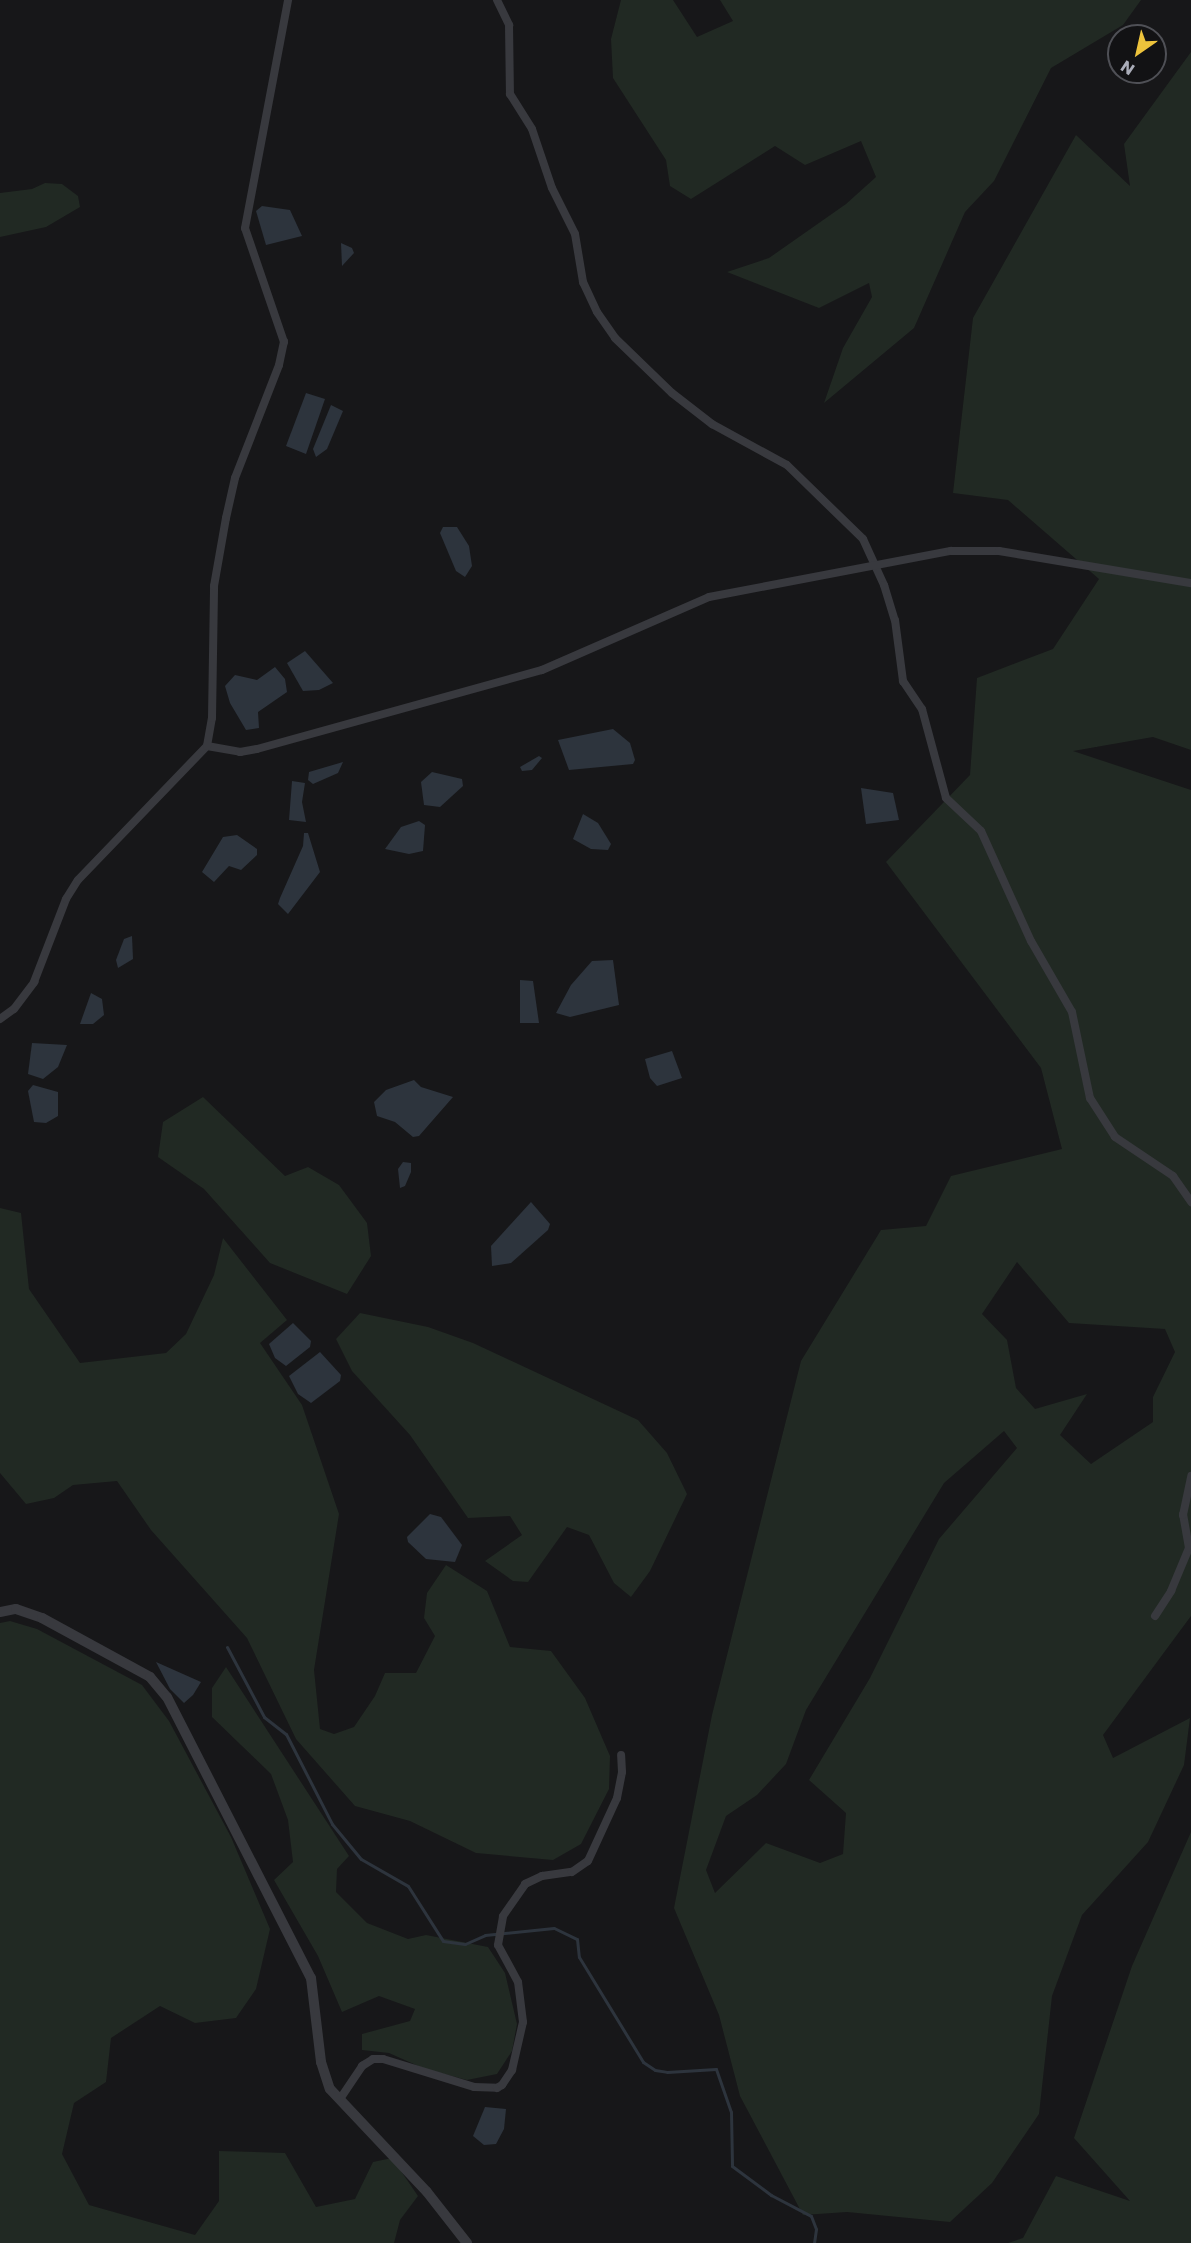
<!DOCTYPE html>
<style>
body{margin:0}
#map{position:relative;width:1191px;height:2243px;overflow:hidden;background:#171719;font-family:Poppins,sans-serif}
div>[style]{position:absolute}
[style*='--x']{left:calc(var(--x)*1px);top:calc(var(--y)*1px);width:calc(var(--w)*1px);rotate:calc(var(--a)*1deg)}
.green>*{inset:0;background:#212923}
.water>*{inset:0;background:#2d343d}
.stream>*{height:3px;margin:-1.5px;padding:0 1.5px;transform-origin:1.5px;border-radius:1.5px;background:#2d343d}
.minor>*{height:8px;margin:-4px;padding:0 4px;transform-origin:4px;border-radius:4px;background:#38393e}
.tertiary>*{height:10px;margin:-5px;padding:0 5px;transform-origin:5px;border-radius:5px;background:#38393e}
span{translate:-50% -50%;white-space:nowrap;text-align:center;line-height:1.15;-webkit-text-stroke:4.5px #121214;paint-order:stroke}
.north{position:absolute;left:1107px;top:24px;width:60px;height:60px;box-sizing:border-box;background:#121214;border:2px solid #4f5056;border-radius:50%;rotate:214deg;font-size:16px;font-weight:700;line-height:24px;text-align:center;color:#aaadb9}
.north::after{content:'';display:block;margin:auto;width:21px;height:27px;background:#edc33c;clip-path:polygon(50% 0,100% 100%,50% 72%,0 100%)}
</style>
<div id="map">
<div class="green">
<i style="clip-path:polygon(621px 0,673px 0,697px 37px,733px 21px,720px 0,1141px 0,1123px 25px,1051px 68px,994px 181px,965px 212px,914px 328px,824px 403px,843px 348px,872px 297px,869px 283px,819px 308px,727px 272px,769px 258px,846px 204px,876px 177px,861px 141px,805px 165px,775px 146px,691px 199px,670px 186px,666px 160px,613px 78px,611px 39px)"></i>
<i style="clip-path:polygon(evenodd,1191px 52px,1191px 750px,1153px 737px,1073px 751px,1191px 790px,1191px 1616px,1103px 1735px,1113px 1758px,1190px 1718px,1184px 1765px,1148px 1842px,1082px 1915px,1052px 1996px,1039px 2114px,992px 2183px,950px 2222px,847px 2212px,803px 2215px,740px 2096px,719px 2015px,674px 1908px,712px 1715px,801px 1361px,881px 1230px,926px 1226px,951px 1176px,1062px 1149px,1041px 1068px,886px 862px,970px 775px,977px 678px,1053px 649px,1099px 579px,1008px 500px,953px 493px,973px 318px,1076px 135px,1130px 186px,1124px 144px,1191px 52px,1017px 1262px,1069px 1323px,1165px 1329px,1175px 1352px,1153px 1397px,1153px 1422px,1091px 1464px,1060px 1435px,1087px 1394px,1035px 1409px,1016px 1388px,1007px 1340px,982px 1314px,1017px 1262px,1191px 52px,1004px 1431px,1017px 1448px,939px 1539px,870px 1678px,809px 1780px,846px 1813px,843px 1854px,820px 1863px,766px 1843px,715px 1893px,706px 1870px,726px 1816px,757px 1795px,786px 1764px,806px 1710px,944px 1483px,1004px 1431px)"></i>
<i style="clip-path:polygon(45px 183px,62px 184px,78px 196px,80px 207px,46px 227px,0 237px,0 193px,32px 189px)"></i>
<i style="clip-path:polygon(203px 1097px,285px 1176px,308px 1167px,339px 1185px,367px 1223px,371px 1256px,347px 1294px,270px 1263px,204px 1189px,158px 1157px,163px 1122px)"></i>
<i style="clip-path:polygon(0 1208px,21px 1213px,29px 1289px,80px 1363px,166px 1353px,186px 1334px,214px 1275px,223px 1238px,287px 1320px,260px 1343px,302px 1405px,339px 1514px,314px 1670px,320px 1729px,334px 1734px,354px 1727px,375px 1696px,385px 1673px,416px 1673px,435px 1636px,424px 1618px,427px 1593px,446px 1565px,487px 1591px,510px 1647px,551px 1651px,585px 1698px,610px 1756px,609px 1789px,581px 1844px,553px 1860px,476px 1853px,410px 1821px,355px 1806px,296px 1739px,247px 1638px,151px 1530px,117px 1481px,73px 1485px,54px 1498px,26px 1504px,0 1473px)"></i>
<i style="clip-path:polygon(360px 1313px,428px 1327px,473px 1343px,638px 1420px,667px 1453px,687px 1494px,650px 1571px,631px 1597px,614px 1583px,589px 1535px,567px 1527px,528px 1582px,513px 1581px,485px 1561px,522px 1535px,510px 1516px,468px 1518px,410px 1435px,352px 1371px,336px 1339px)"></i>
<i style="clip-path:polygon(10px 1621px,37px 1629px,142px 1685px,169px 1721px,231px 1837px,270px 1929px,256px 1989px,236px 2018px,195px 2023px,160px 2006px,111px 2038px,106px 2082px,74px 2103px,62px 2154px,89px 2205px,195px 2235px,219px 2201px,219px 2151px,285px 2153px,316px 2207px,355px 2199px,373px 2162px,392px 2158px,418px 2196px,400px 2220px,394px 2243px,0 2243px,0 1623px)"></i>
<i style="clip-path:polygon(226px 1667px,349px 1856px,337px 1869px,336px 1892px,367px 1923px,408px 1939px,426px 1935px,488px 1947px,505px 1973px,517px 2024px,512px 2051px,497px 2074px,467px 2080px,425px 2069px,389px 2053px,362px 2050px,362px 2034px,410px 2021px,415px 2009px,379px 1996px,342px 2012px,318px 1956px,274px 1880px,293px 1862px,288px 1820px,271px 1774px,212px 1717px,212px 1688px)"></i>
<i style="clip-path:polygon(1191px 1832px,1191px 2243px,1008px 2243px,1023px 2238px,1056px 2176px,1130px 2201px,1074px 2138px,1132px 1966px)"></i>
</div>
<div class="water">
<i style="clip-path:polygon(262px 206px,290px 210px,302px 236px,266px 245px,256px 211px)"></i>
<i style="clip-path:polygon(341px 243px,352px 248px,354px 253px,342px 266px)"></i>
<i style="clip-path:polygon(306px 393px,325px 399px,306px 454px,286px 446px)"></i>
<i style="clip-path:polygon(331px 405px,343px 411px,327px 449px,316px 457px,313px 449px)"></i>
<i style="clip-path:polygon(443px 527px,457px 527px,469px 546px,472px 566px,465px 577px,456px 571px,440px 533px)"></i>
<i style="clip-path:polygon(305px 651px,333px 683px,319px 690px,303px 691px,287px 663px)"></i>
<i style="clip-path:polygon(275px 667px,285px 679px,287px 692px,258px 712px,259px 728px,246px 730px,230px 703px,225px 686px,235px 675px,257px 680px)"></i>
<i style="clip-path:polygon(613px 729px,630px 743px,635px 760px,633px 764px,569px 770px,558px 740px)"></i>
<i style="clip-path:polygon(539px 756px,542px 758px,532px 770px,522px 771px,520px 767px)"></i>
<i style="clip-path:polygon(343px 762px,338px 773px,313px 784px,308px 780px,309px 772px)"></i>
<i style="clip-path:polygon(432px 772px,462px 779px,463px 786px,440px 807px,424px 805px,421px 782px)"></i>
<i style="clip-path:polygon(292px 781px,305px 783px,302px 802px,306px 822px,289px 820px)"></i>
<i style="clip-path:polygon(861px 788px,893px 793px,899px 820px,866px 824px)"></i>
<i style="clip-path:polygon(583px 814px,598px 823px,611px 844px,608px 850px,591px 849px,573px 839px)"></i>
<i style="clip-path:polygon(419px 821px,425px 825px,423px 851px,409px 854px,385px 849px,401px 827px)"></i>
<i style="clip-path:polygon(304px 833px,308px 833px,320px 872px,288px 914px,278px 904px,280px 898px,303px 846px)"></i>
<i style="clip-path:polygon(237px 835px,257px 849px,257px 855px,241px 870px,229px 866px,214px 882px,202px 872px,223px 837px)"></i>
<i style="clip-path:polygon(132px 936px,133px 959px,118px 968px,116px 960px,124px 939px)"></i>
<i style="clip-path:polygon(613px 960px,619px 1005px,570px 1017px,556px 1013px,571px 985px,592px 961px)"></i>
<i style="clip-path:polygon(520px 980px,533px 981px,539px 1023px,520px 1023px)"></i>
<i style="clip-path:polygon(91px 993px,102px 999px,104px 1015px,93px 1024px,80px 1024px)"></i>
<i style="clip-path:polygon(32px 1043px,67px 1045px,58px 1067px,43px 1079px,28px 1074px)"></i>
<i style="clip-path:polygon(672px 1051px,682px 1078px,657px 1086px,650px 1078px,645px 1059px)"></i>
<i style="clip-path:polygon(414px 1080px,421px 1087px,453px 1097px,419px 1136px,413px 1137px,395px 1122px,377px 1116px,374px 1102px,386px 1090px)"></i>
<i style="clip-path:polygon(33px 1085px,58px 1092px,58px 1116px,46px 1123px,34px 1122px,28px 1091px)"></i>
<i style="clip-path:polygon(403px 1162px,411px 1163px,411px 1172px,405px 1186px,400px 1188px,398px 1169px)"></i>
<i style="clip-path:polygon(531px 1202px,550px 1224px,548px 1230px,511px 1263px,492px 1266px,491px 1246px)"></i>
<i style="clip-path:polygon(293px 1323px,311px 1341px,310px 1347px,286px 1366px,275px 1358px,269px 1344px)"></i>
<i style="clip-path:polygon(320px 1352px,341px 1375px,340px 1381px,311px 1403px,298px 1394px,289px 1376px)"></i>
<i style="clip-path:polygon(430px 1514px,441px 1517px,462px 1545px,455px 1562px,426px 1559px,408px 1542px,407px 1537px)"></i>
<i style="clip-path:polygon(156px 1662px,201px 1682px,193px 1695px,184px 1703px,170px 1689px)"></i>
<i style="clip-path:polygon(485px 2107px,506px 2109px,504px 2129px,496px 2144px,484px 2145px,473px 2136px)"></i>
</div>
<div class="stream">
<i style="--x:227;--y:1647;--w:79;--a:62.1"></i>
<i style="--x:264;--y:1717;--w:28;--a:38"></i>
<i style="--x:286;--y:1734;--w:101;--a:62.9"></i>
<i style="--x:332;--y:1824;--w:45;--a:50.4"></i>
<i style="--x:361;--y:1859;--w:54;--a:29.9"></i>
<i style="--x:408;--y:1886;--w:65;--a:57.5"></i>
<i style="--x:443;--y:1941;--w:22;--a:8"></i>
<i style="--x:465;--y:1944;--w:22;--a:-24"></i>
<i style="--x:485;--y:1935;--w:69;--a:-5.8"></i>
<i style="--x:554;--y:1928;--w:25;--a:26"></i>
<i style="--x:577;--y:1939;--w:18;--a:84"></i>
<i style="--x:579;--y:1957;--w:123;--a:58.6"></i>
<i style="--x:643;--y:2062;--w:14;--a:34"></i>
<i style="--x:655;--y:2070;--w:12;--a:9"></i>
<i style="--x:667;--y:2072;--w:49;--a:-3.5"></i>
<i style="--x:716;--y:2069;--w:46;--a:70.8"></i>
<i style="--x:731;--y:2112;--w:54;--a:88.9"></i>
<i style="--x:732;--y:2166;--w:49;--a:36.6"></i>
<i style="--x:771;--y:2195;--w:45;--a:27.7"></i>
<i style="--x:811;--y:2216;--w:14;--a:69"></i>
<i style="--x:816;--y:2229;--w:14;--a:98"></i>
</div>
<div class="minor">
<i style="--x:497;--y:0;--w:28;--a:64"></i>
<i style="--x:509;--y:25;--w:69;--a:89.2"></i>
<i style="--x:510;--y:94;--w:41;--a:57.8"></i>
<i style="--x:532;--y:129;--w:62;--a:71.3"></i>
<i style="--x:552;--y:188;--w:51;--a:63.4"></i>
<i style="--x:575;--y:234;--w:49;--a:80.5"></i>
<i style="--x:583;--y:282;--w:33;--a:65"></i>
<i style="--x:597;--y:312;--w:32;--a:55"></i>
<i style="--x:615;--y:338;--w:79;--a:44"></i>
<i style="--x:672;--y:393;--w:51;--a:37.8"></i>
<i style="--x:712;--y:424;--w:85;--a:28.7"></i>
<i style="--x:787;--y:465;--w:106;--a:44.2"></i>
<i style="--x:863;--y:539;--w:51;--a:65.5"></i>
<i style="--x:884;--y:585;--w:37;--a:73"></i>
<i style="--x:895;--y:620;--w:62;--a:82.5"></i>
<i style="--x:903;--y:681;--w:34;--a:56"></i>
<i style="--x:922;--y:709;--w:92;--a:74.9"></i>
<i style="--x:946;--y:798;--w:48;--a:43.3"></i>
<i style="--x:981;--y:831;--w:121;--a:65.6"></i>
<i style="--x:1031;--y:941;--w:82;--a:60"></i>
<i style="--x:1072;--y:1012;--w:88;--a:78.2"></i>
<i style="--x:1090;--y:1098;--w:46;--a:57.3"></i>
<i style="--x:1115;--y:1137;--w:70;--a:33.9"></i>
<i style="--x:1173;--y:1176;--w:32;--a:55"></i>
<i style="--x:207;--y:746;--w:34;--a:10"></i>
<i style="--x:240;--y:752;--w:17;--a:-10"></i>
<i style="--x:257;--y:749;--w:296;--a:-15.5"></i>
<i style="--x:542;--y:670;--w:182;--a:-23.6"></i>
<i style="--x:709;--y:597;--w:246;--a:-10.8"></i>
<i style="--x:951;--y:551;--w:48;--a:0"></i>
<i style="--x:999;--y:551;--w:195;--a:9.5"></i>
<i style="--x:0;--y:1019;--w:17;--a:-36"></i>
<i style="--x:14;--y:1009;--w:34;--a:-53"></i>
<i style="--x:34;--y:982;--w:89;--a:-68.9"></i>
<i style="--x:66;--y:899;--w:22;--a:-58"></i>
<i style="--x:78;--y:880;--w:186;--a:-46.1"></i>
<i style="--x:207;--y:746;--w:28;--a:-80"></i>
<i style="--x:212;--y:718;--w:132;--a:-89.1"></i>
<i style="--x:214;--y:586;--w:69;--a:-80"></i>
<i style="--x:226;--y:518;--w:41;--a:-77.3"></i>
<i style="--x:235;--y:478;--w:121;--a:-68.7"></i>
<i style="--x:279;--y:365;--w:24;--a:-78"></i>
<i style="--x:284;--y:342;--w:120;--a:-108.9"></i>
<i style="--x:245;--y:228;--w:232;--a:-79.3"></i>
<i style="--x:1155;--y:1616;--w:30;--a:-57"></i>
<i style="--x:1171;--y:1591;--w:47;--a:-67.3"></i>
<i style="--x:1189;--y:1548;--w:34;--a:-100"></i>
<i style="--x:1183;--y:1515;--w:40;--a:-78"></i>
<i style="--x:340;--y:2099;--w:40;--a:-56"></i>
<i style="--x:362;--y:2066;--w:13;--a:-32"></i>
<i style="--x:373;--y:2059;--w:10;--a:0"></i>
<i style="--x:383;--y:2059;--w:95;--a:17.1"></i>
<i style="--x:474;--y:2087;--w:23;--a:2"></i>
<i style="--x:497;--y:2088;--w:6;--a:-31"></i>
<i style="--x:502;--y:2085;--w:18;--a:-56"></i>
<i style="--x:512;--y:2070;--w:49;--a:-77.1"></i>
<i style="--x:523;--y:2022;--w:40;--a:-97.1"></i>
<i style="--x:518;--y:1982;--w:42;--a:-118.4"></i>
<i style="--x:498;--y:1945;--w:29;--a:-80"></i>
<i style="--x:503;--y:1916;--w:39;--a:-55"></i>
<i style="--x:525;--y:1884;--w:19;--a:-25"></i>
<i style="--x:542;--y:1876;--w:30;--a:-8"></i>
<i style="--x:572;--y:1872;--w:19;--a:-35"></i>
<i style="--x:588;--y:1861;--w:69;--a:-65.3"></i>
<i style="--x:617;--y:1798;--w:26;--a:-79"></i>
<i style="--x:622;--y:1772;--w:17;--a:-93"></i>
</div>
<div class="tertiary">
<i style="--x:0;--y:1612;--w:16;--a:-11"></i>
<i style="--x:16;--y:1609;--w:28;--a:19"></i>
<i style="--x:42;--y:1618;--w:123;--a:28.6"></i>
<i style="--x:150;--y:1677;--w:26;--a:50"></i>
<i style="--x:167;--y:1697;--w:316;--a:62.9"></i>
<i style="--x:311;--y:1978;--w:85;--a:83.2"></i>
<i style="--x:321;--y:2062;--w:28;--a:72"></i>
<i style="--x:330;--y:2089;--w:141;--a:46.7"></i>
<i style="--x:427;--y:2192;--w:65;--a:51.9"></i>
</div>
<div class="north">N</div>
</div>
